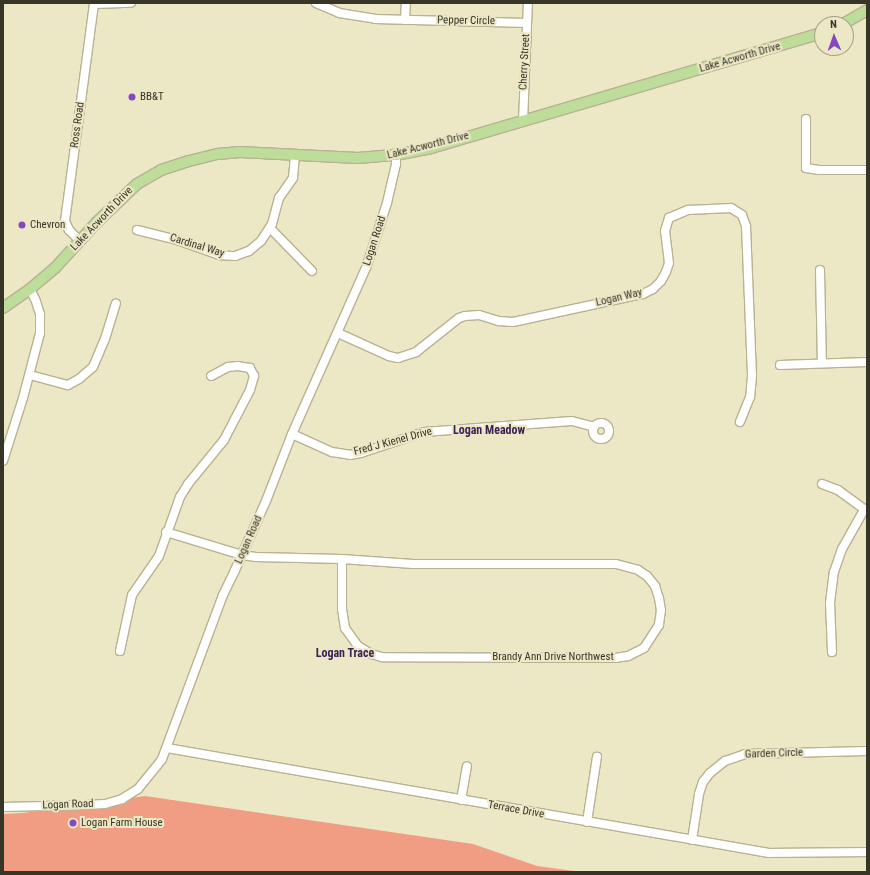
<!DOCTYPE html>
<style>
body{margin:0}
#map{position:relative;width:870px;height:875px;overflow:hidden;background:#ece7c5;font-family:"Roboto Condensed",sans-serif}
div>[style]{position:absolute}
[style*='--x']{left:calc(var(--x)*1px);top:calc(var(--y)*1px);width:calc(var(--w)*1px);rotate:calc(var(--a)*1deg)}
.green>*{inset:0;background:#f19d84}
.roads{filter:drop-shadow(1px 0 #b7b291) drop-shadow(-1px 0 #b7b291) drop-shadow(0 1px #b7b291) drop-shadow(0 -1px #b7b291)}
.minor>*{height:8px;margin:-4px;padding:0 4px;transform-origin:4px;border-radius:4px;background:#fff}
.minor>.ring{margin:-4px;padding:0;box-sizing:content-box;background:none;border:8px solid #fff;border-radius:50%}
.major>*{height:10px;margin:-5px;padding:0 5px;transform-origin:5px;border-radius:5px;background:#bedd9b}
.dots>*{width:11px;height:11px;translate:-50% -50%;box-sizing:border-box;border:2px solid #ece7c5;border-radius:50%}
span{translate:-50% -50%;white-space:nowrap;text-align:center;line-height:1.15;-webkit-text-stroke:4px #ece7c5;paint-order:stroke}
.street-label{font-size:11px;color:#373528}
.poi-label{font-size:11px;color:#373528}
.left{translate:0 -50%;text-align:left}
.neighbourhood-label{font-size:12px;color:#3e2059;font-weight:700}
.frame{position:absolute;inset:0;border:4px solid #373528;pointer-events:none}
.north{position:absolute;left:814px;top:16px;width:40px;height:40px;box-sizing:border-box;background:#ece7c5;border:1px solid #a4a086;border-radius:50%;rotate:358deg;font-size:11px;font-weight:700;line-height:16px;text-align:center;color:#373528}
.north::after{content:'';display:block;margin:auto;width:14px;height:18px;background:#8648be;clip-path:polygon(50% 0,100% 100%,50% 72%,0 100%)}
</style>
<div id="map">
<div class="green">
<i style="clip-path:polygon(145px 796px,473px 844px,537px 866px,581px 872px,3px 872px,3px 814px,23px 813px)"></i>
</div>
<div class="roads">
<div class="minor">
<i style="--x:316;--y:3;--w:25;--a:23"></i>
<i style="--x:339;--y:13;--w:36;--a:9"></i>
<i style="--x:375;--y:19;--w:152;--a:1.5"></i>
<i style="--x:94;--y:4;--w:37;--a:-2"></i>
<i style="--x:405;--y:20;--w:17;--a:-87"></i>
<i style="--x:806;--y:119;--w:49;--a:90"></i>
<i style="--x:806;--y:168;--w:13;--a:9"></i>
<i style="--x:819;--y:170;--w:48;--a:0"></i>
<i style="--x:523;--y:121;--w:118;--a:-87.6"></i>
<i style="--x:270;--y:228;--w:60;--a:45.7"></i>
<i style="--x:137;--y:230;--w:38;--a:14"></i>
<i style="--x:174;--y:239;--w:48;--a:19.6"></i>
<i style="--x:219;--y:255;--w:16;--a:4"></i>
<i style="--x:235;--y:256;--w:15;--a:-20"></i>
<i style="--x:249;--y:251;--w:16;--a:-40"></i>
<i style="--x:261;--y:241;--w:20;--a:-57"></i>
<i style="--x:272;--y:224;--w:27;--a:-75"></i>
<i style="--x:279;--y:198;--w:24;--a:-55"></i>
<i style="--x:293;--y:178;--w:24;--a:-85"></i>
<i style="--x:80;--y:241;--w:16;--a:-135"></i>
<i style="--x:69;--y:230;--w:10;--a:-114"></i>
<i style="--x:65;--y:221;--w:220;--a:-82.4"></i>
<i style="--x:820;--y:270;--w:93;--a:88.8"></i>
<i style="--x:338;--y:333;--w:56;--a:24.3"></i>
<i style="--x:389;--y:356;--w:9;--a:13"></i>
<i style="--x:398;--y:358;--w:19;--a:-18"></i>
<i style="--x:416;--y:352;--w:55;--a:-38.3"></i>
<i style="--x:459;--y:318;--w:6;--a:-18"></i>
<i style="--x:465;--y:316;--w:14;--a:-4"></i>
<i style="--x:479;--y:315;--w:21;--a:17"></i>
<i style="--x:499;--y:321;--w:14;--a:4"></i>
<i style="--x:513;--y:322;--w:133;--a:-12.2"></i>
<i style="--x:643;--y:294;--w:11;--a:-27"></i>
<i style="--x:653;--y:289;--w:11;--a:-45"></i>
<i style="--x:661;--y:281;--w:10;--a:-61"></i>
<i style="--x:666;--y:272;--w:9;--a:-72"></i>
<i style="--x:669;--y:263;--w:32;--a:-97"></i>
<i style="--x:665;--y:231;--w:14;--a:-73"></i>
<i style="--x:669;--y:218;--w:21;--a:-23"></i>
<i style="--x:688;--y:210;--w:43;--a:-2.7"></i>
<i style="--x:731;--y:208;--w:13;--a:32"></i>
<i style="--x:742;--y:215;--w:12;--a:70"></i>
<i style="--x:746;--y:226;--w:150;--a:87.7"></i>
<i style="--x:752;--y:376;--w:21;--a:95"></i>
<i style="--x:750;--y:397;--w:27;--a:112"></i>
<i style="--x:780;--y:365;--w:87;--a:-2"></i>
<i style="--x:30;--y:375;--w:39;--a:15"></i>
<i style="--x:68;--y:385;--w:13;--a:-29"></i>
<i style="--x:79;--y:379;--w:18;--a:-41"></i>
<i style="--x:93;--y:367;--w:30;--a:-67"></i>
<i style="--x:105;--y:339;--w:37;--a:-73"></i>
<i class="ring" style="left:593px;top:423px;width:8px;height:8px"></i>
<i style="--x:292;--y:434;--w:44;--a:24.2"></i>
<i style="--x:332;--y:452;--w:18;--a:9"></i>
<i style="--x:350;--y:455;--w:11;--a:-10"></i>
<i style="--x:361;--y:453;--w:66;--a:-18.4"></i>
<i style="--x:424;--y:432;--w:148;--a:-4.3"></i>
<i style="--x:572;--y:421;--w:23;--a:15"></i>
<i style="--x:3;--y:461;--w:66;--a:-72.4"></i>
<i style="--x:23;--y:398;--w:67;--a:-75.3"></i>
<i style="--x:40;--y:333;--w:19;--a:-90"></i>
<i style="--x:40;--y:314;--w:16;--a:-108"></i>
<i style="--x:35;--y:299;--w:11;--a:-117"></i>
<i style="--x:822;--y:484;--w:17;--a:21"></i>
<i style="--x:838;--y:490;--w:36;--a:36"></i>
<i style="--x:166;--y:532;--w:79;--a:16.8"></i>
<i style="--x:242;--y:555;--w:14;--a:8"></i>
<i style="--x:256;--y:557;--w:86;--a:1.3"></i>
<i style="--x:342;--y:559;--w:71;--a:4"></i>
<i style="--x:413;--y:564;--w:203;--a:0"></i>
<i style="--x:616;--y:564;--w:23;--a:15"></i>
<i style="--x:638;--y:570;--w:11;--a:34"></i>
<i style="--x:647;--y:576;--w:13;--a:51"></i>
<i style="--x:655;--y:586;--w:13;--a:72"></i>
<i style="--x:659;--y:598;--w:12;--a:81"></i>
<i style="--x:661;--y:610;--w:15;--a:98"></i>
<i style="--x:659;--y:625;--w:27;--a:123"></i>
<i style="--x:644;--y:648;--w:18;--a:153"></i>
<i style="--x:628;--y:656;--w:13;--a:171"></i>
<i style="--x:615;--y:658;--w:233;--a:-179.8"></i>
<i style="--x:382;--y:657;--w:11;--a:-165"></i>
<i style="--x:371;--y:654;--w:15;--a:-148"></i>
<i style="--x:358;--y:646;--w:22;--a:-126"></i>
<i style="--x:345;--y:628;--w:19;--a:-99"></i>
<i style="--x:342;--y:609;--w:50;--a:-90"></i>
<i style="--x:120;--y:651;--w:57;--a:-77.9"></i>
<i style="--x:132;--y:595;--w:47;--a:-55.3"></i>
<i style="--x:159;--y:556;--w:63;--a:-70.4"></i>
<i style="--x:180;--y:497;--w:15;--a:-58"></i>
<i style="--x:188;--y:484;--w:57;--a:-50.7"></i>
<i style="--x:224;--y:440;--w:56;--a:-62.5"></i>
<i style="--x:250;--y:390;--w:15;--a:-74"></i>
<i style="--x:254;--y:376;--w:9;--a:-117"></i>
<i style="--x:250;--y:368;--w:12;--a:-171"></i>
<i style="--x:238;--y:366;--w:10;--a:174"></i>
<i style="--x:228;--y:367;--w:19;--a:152"></i>
<i style="--x:832;--y:652;--w:49;--a:-92.3"></i>
<i style="--x:830;--y:603;--w:31;--a:-83"></i>
<i style="--x:834;--y:572;--w:24;--a:-71"></i>
<i style="--x:842;--y:549;--w:45;--a:-60.6"></i>
<i style="--x:167;--y:748;--w:611;--a:9.89"></i>
<i style="--x:769;--y:853;--w:98;--a:-0.6"></i>
<i style="--x:461;--y:800;--w:34;--a:-80"></i>
<i style="--x:3;--y:807;--w:83;--a:-1.4"></i>
<i style="--x:86;--y:805;--w:19;--a:-3"></i>
<i style="--x:105;--y:804;--w:18;--a:-16"></i>
<i style="--x:122;--y:799;--w:19;--a:-32"></i>
<i style="--x:138;--y:789;--w:38;--a:-51"></i>
<i style="--x:162;--y:759;--w:175;--a:-69.6"></i>
<i style="--x:223;--y:595;--w:28;--a:-64"></i>
<i style="--x:235;--y:570;--w:76;--a:-65.8"></i>
<i style="--x:266;--y:501;--w:72;--a:-68.8"></i>
<i style="--x:292;--y:434;--w:182;--a:-66"></i>
<i style="--x:366;--y:268;--w:68;--a:-72.1"></i>
<i style="--x:387;--y:203;--w:40;--a:-77"></i>
<i style="--x:396;--y:164;--w:9;--a:-90"></i>
<i style="--x:587;--y:822;--w:66;--a:-81.3"></i>
<i style="--x:692;--y:840;--w:47;--a:-81.3"></i>
<i style="--x:699;--y:794;--w:13;--a:-72"></i>
<i style="--x:703;--y:782;--w:11;--a:-52"></i>
<i style="--x:710;--y:773;--w:19;--a:-39"></i>
<i style="--x:725;--y:761;--w:21;--a:-19"></i>
<i style="--x:745;--y:754;--w:122;--a:-1.4"></i>
</div>
<div class="major">
<i style="--x:843;--y:24;--w:28;--a:-30"></i>
<i style="--x:3;--y:308;--w:33;--a:-35"></i>
<i style="--x:30;--y:289;--w:33;--a:-40"></i>
<i style="--x:55;--y:268;--w:62;--a:-47.6"></i>
<i style="--x:97;--y:222;--w:55;--a:-43.5"></i>
<i style="--x:137;--y:184;--w:28;--a:-30"></i>
<i style="--x:161;--y:170;--w:29;--a:-18"></i>
<i style="--x:189;--y:161;--w:30;--a:-14"></i>
<i style="--x:218;--y:154;--w:22;--a:-5"></i>
<i style="--x:240;--y:152;--w:118;--a:2.9"></i>
<i style="--x:358;--y:158;--w:38;--a:-5"></i>
<i style="--x:396;--y:155;--w:36;--a:-11"></i>
<i style="--x:431;--y:148;--w:408;--a:-16.4"></i>
</div>
</div>
<div class="dots">
<i style="left:132px;top:97px;background:#8648be"></i>
<i style="left:22px;top:225px;background:#8648be"></i>
<i style="left:73px;top:823px;background:#8648be"></i>
</div>
<div class="street-label">
<span style="left:466px;top:21px;rotate:1deg">Pepper Circle</span>
<span style="left:740px;top:58px;rotate:-16deg">Lake Acworth Drive</span>
<span style="left:525px;top:62px;rotate:-87deg">Cherry Street</span>
<span style="left:78px;top:125px;rotate:-82deg">Ross Road</span>
<span style="left:428px;top:146px;rotate:-14deg">Lake Acworth Drive</span>
<span style="left:102px;top:219px;rotate:-46deg">Lake Acworth Drive</span>
<span style="left:375px;top:241px;rotate:-72deg">Logan Road</span>
<span style="left:197px;top:246px;rotate:17deg">Cardinal Way</span>
<span style="left:619px;top:298px;rotate:-13deg">Logan Way</span>
<span style="left:393px;top:442px;rotate:-15deg">Fred J Kienel Drive</span>
<span style="left:249px;top:540px;rotate:-66deg">Logan Road</span>
<span style="left:553px;top:657px">Brandy Ann Drive Northwest</span>
<span style="left:774px;top:754px;rotate:-2deg">Garden Circle</span>
<span style="left:68px;top:805px;rotate:-2deg">Logan Road</span>
<span style="left:516px;top:810px;rotate:10deg">Terrace Drive</span>
</div>
<div class="poi-label">
<span class="left" style="left:140px;top:97px">BB&amp;T</span>
<span class="left" style="left:30px;top:225px">Chevron</span>
<span class="left" style="left:81px;top:823px">Logan Farm House</span>
</div>
<div class="neighbourhood-label">
<span style="left:489px;top:431px">Logan Meadow</span>
<span style="left:345px;top:654px">Logan Trace</span>
</div>
<div class="frame"></div>
<div class="north">N</div>
</div>
